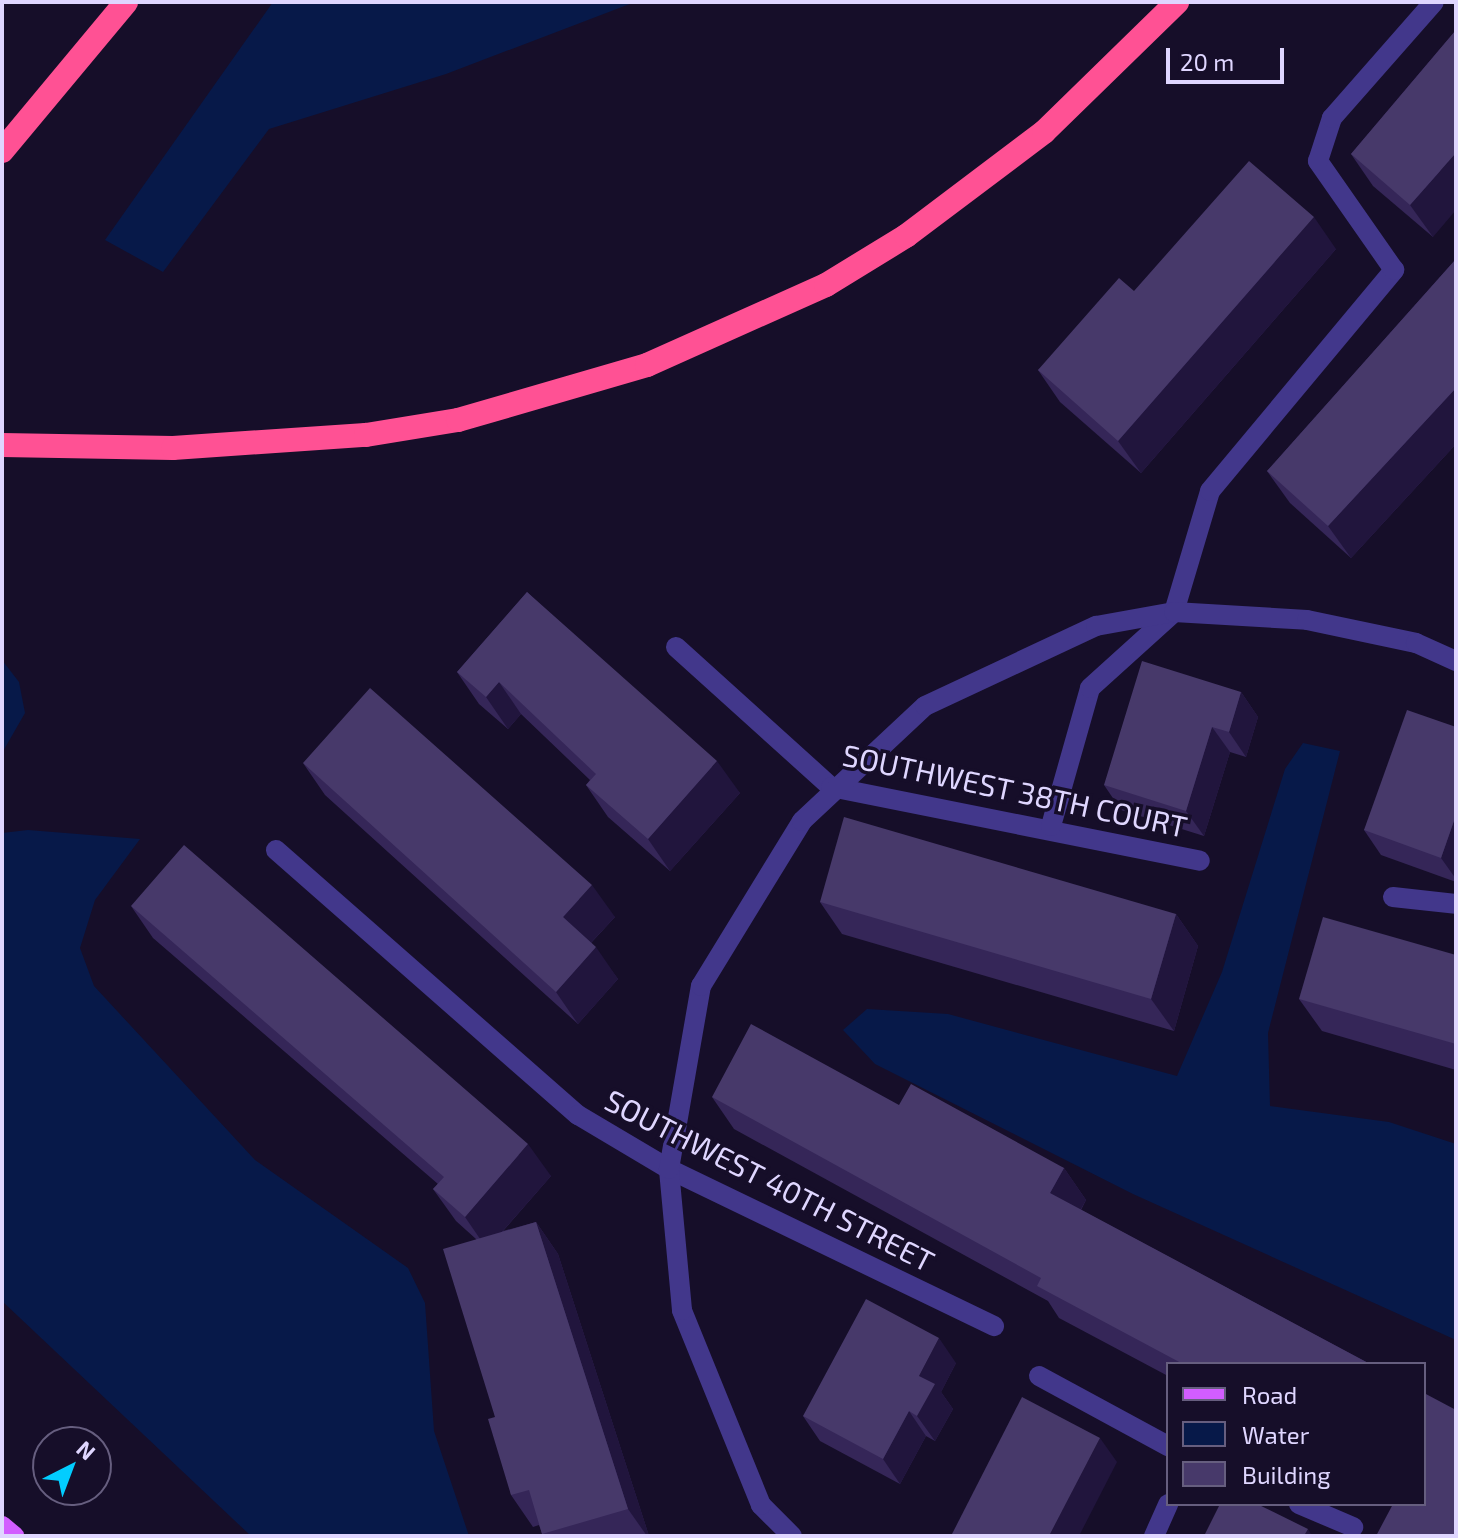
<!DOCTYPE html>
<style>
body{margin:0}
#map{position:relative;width:1458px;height:1538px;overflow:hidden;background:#160e29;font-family:"Exo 2",sans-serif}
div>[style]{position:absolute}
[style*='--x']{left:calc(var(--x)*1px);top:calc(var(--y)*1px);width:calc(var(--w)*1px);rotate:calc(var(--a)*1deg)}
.water>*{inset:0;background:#071949}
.minor>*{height:20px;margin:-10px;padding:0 10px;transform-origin:10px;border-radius:10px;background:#42378b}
.major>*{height:20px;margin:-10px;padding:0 10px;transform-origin:10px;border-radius:10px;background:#d25dff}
.highway>*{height:24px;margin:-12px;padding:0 12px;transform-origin:12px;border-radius:12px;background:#ff5194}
.wall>*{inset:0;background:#352658}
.shaded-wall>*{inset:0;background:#21153d}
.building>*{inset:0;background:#47396a}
span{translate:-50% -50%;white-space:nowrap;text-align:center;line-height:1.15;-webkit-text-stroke:7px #160e29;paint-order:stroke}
.street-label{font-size:30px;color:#dfd6ff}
.frame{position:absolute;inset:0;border:4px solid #dfd6ff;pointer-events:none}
.legend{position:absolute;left:1166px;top:1362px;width:260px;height:144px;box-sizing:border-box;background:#160e29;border:2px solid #665e7f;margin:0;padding:10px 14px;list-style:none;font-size:24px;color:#dfd6ff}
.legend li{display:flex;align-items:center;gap:16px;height:40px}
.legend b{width:40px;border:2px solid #665e7f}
.north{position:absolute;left:32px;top:1426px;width:80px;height:80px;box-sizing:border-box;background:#160e29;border:2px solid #665e7f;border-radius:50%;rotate:42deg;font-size:22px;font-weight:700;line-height:32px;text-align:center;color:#dfd6ff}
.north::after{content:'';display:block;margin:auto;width:28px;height:36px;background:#02cdff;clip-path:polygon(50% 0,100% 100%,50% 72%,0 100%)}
.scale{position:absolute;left:1166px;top:48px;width:118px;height:36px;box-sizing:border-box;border:4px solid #dfd6ff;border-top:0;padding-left:10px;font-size:24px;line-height:28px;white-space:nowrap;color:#dfd6ff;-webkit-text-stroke:6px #160e29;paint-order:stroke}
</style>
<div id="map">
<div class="water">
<i style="clip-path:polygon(273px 2px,635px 2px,446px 74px,269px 129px,163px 272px,105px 240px)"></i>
<i style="clip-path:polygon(2px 660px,19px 682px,25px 713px,2px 753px)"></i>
<i style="clip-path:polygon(1303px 743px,1340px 751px,1268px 1033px,1270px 1106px,1389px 1122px,1456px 1144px,1456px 1340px,1133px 1194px,875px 1064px,843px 1030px,867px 1009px,948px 1014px,1177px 1076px,1222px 972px,1285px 769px)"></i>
<i style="clip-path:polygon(28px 830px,140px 839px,95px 900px,80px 948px,94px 986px,255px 1160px,408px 1268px,425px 1303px,434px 1431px,469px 1536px,251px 1536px,2px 1301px,2px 833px)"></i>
</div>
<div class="minor">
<i style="--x:676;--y:647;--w:209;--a:42.1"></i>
<i style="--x:831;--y:787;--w:376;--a:11.3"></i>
<i style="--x:1051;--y:826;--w:143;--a:-74.2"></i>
<i style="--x:1090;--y:688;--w:113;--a:-42.1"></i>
<i style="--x:1174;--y:612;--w:126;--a:-73.4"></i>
<i style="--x:1210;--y:491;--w:288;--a:-50.2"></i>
<i style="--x:1394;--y:270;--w:133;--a:-124.9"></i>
<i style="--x:1318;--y:161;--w:45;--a:-72"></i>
<i style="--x:1332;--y:118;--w:154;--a:-48.7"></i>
<i style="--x:276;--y:850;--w:402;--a:41.3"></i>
<i style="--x:578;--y:1115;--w:106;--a:30.7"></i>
<i style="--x:669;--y:1169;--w:361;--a:25.8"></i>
<i style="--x:1393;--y:897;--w:63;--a:6.3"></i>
<i style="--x:1039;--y:1376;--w:147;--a:28.5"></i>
<i style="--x:1299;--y:1504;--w:59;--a:23.1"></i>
<i style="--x:792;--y:1536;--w:44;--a:-135"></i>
<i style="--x:761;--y:1505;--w:210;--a:-112.1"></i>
<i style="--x:682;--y:1310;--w:142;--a:-95.3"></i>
<i style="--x:669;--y:1169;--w:186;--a:-80.1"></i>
<i style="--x:701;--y:986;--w:193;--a:-58.5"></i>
<i style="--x:802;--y:821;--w:168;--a:-43.1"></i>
<i style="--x:925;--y:706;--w:189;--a:-25.1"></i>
<i style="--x:1096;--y:626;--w:79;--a:-10.2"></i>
<i style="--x:1174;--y:612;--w:133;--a:3.4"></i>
<i style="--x:1307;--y:620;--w:111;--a:11.9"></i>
<i style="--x:1416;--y:643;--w:44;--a:24.2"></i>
<i style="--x:1154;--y:1536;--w:35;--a:-66"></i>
</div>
<div class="major">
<i style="--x:2;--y:1526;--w:16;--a:40"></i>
</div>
<div class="highway">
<i style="--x:2;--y:151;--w:194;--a:-50.2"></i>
<i style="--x:2;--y:445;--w:171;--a:1"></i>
<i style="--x:173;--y:448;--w:193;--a:-3.9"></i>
<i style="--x:366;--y:435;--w:93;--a:-9.3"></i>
<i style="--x:458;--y:420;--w:197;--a:-16.2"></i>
<i style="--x:647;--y:365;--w:196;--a:-24.1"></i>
<i style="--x:826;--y:285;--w:94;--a:-31.5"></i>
<i style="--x:906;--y:236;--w:173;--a:-37"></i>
<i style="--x:1044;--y:132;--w:186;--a:-44.3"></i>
</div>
<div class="wall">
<i style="clip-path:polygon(1456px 30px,1433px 237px,1373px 186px,1351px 154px)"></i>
<i style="clip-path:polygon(1336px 249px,1141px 473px,1060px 402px,1038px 370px,1134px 291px)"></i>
<i style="clip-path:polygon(1456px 259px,1456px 444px,1351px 558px,1290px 503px,1267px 471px)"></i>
<i style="clip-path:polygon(527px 592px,740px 793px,670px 871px,608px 817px,586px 785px,590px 780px,521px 714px,508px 729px,479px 704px,457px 672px)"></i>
<i style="clip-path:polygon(1241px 692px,1258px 717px,1246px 757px,1230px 752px,1204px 836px,1121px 810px,1104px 785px)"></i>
<i style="clip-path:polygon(1456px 727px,1456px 882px,1381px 855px,1364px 830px)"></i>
<i style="clip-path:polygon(303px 763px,615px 917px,591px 943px,618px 979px,578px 1024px,325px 795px)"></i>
<i style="clip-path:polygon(820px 902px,1176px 914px,1198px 946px,1174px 1031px,842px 934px)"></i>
<i style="clip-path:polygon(131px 906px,551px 1176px,503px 1231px,536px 1222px,558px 1254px,649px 1536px,543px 1536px,539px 1525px,533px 1527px,511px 1495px,495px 1417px,476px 1239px,456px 1221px,433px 1189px,438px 1184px,153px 938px)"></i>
<i style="clip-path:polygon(1456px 955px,1456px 1070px,1322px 1031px,1299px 999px)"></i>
<i style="clip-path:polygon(712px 1097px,899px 1105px,1064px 1168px,1086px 1200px,1081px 1210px,1370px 1364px,1168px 1364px,1168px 1376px,1059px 1318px,1048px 1301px,734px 1129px)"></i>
<i style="clip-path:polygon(956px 1363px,941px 1392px,953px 1409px,935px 1441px,926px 1436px,900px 1484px,820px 1441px,803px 1416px)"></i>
</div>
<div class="shaded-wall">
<i style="clip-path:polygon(1456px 153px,1456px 210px,1433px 237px,1410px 205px)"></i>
<i style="clip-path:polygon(1314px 217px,1336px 249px,1141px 473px,1118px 441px)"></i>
<i style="clip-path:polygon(1456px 388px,1456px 444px,1351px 558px,1328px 526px)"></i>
<i style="clip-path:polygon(499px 682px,521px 714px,508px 729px,486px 697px)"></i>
<i style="clip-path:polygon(1241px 692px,1258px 717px,1246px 757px,1229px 732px)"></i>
<i style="clip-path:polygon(1212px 727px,1230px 752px,1204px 836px,1186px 811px)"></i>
<i style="clip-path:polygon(717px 761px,740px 793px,670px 871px,648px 839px)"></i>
<i style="clip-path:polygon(1456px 815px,1456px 879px,1441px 858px)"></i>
<i style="clip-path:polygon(592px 885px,615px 917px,585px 949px,563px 917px)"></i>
<i style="clip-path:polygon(1176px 914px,1198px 946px,1174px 1031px,1151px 999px)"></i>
<i style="clip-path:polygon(596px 947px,618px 979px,578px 1024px,556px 992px)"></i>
<i style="clip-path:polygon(528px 1144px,551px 1176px,487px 1249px,465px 1217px)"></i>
<i style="clip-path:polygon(1064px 1168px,1086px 1200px,1072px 1225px,1050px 1193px)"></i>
<i style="clip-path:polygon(536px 1222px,558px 1254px,649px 1536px,647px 1536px,628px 1509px)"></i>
<i style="clip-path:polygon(939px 1338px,956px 1363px,941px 1392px,953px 1409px,935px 1441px,917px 1416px,919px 1376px)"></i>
<i style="clip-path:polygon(909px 1411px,926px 1436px,900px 1484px,883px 1459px)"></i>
<i style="clip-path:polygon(1100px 1438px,1117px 1462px,1079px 1536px,1049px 1536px)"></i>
<i style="clip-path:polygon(1308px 1529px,1312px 1536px,1304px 1536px)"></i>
</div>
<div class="building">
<i style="clip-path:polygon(1456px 30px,1456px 153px,1410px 205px,1351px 154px)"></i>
<i style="clip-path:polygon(1249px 161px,1314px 217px,1118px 441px,1038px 370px,1119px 278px,1134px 291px)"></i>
<i style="clip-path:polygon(1456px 259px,1456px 388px,1328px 526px,1267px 471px)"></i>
<i style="clip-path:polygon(527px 592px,717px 761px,648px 839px,586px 785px,596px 774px,499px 682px,486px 697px,457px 672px)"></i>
<i style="clip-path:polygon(1142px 661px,1241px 692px,1229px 732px,1212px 727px,1186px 811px,1104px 785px)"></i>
<i style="clip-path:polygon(370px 688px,592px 885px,563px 917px,596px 947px,556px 992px,303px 763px)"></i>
<i style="clip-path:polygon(1407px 710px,1456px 727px,1456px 815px,1441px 858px,1364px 830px)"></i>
<i style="clip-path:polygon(844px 817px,1176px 914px,1151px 999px,820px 902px)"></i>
<i style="clip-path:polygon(184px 845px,528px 1144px,465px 1217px,433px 1189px,444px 1177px,131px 906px)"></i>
<i style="clip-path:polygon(1323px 917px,1456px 955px,1456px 1044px,1299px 999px)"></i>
<i style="clip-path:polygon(751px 1024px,899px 1105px,911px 1084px,1064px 1168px,1050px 1193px,1370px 1364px,1183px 1364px,1037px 1286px,1041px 1278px,712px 1097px)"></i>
<i style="clip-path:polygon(536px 1222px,628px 1509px,542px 1534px,529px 1490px,511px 1495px,488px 1419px,495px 1417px,443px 1249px)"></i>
<i style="clip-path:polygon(866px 1299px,939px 1338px,919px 1376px,935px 1384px,917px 1416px,909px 1411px,883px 1459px,803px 1416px)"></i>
<i style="clip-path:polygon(1424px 1393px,1456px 1410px,1456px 1536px,1376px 1536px,1393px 1504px,1424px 1504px)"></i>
<i style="clip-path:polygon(1022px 1397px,1100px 1438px,1049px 1536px,951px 1536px)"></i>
<i style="clip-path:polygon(1220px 1504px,1257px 1504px,1308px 1529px,1304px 1536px,1204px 1536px)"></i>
</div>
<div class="street-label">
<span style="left:1015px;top:790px;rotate:12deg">SOUTHWEST 38TH COURT</span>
<span style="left:770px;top:1180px;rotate:27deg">SOUTHWEST 40TH STREET</span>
</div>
<div class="frame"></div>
<ul class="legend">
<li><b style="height:10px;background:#d25dff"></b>Road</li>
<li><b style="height:22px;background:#071949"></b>Water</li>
<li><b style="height:22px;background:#47396a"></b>Building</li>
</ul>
<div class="north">N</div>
<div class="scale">20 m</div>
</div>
